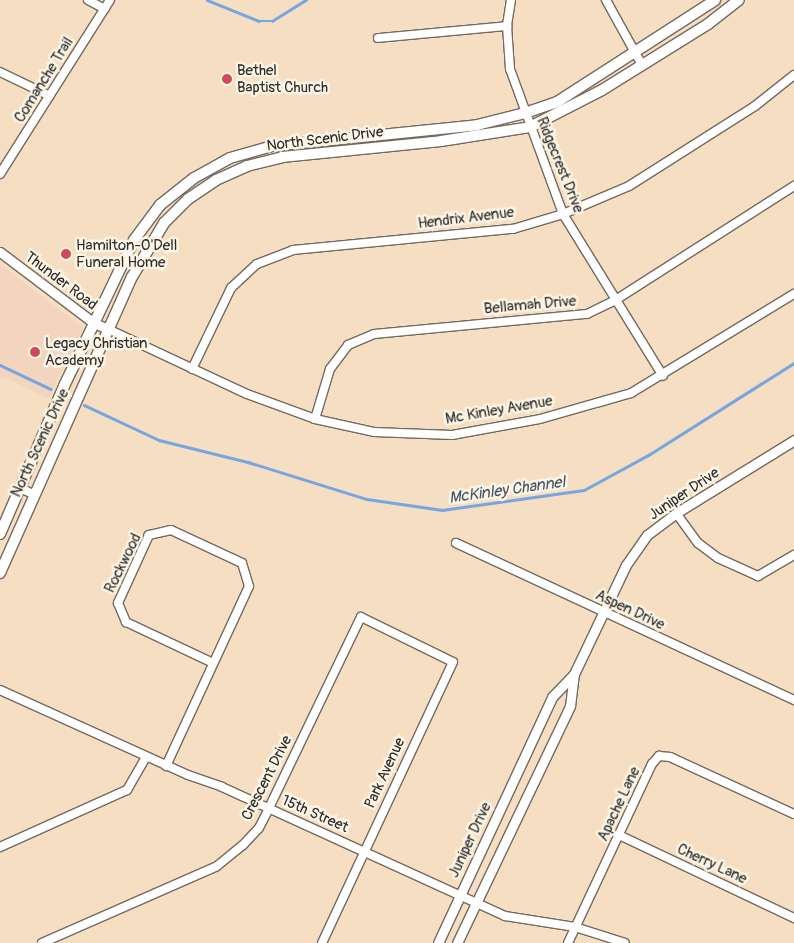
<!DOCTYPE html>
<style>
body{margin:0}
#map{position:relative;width:794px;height:943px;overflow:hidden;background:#f5dec2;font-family:Pangolin,sans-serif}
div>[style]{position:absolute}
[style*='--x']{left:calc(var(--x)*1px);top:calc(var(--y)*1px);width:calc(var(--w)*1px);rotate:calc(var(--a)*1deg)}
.built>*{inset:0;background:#f3d4bf}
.stream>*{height:2.5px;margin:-1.25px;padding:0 1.25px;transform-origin:1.25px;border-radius:1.25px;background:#77a5e0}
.roads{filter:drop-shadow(1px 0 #726a60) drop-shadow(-1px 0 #726a60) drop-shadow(0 1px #726a60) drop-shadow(0 -1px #726a60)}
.minor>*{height:8px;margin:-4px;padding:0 4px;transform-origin:4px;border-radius:4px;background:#fff}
.tertiary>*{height:9px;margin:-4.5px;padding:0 4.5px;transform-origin:4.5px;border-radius:4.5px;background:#fff}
.secondary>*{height:10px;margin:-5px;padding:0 5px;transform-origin:5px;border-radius:5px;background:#fff}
.dots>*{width:14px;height:14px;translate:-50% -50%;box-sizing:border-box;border:2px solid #fcf5e5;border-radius:50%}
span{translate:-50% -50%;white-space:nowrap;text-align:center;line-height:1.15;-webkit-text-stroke:5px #fcf5e5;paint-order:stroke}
.poi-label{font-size:15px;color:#2b2b2b}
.left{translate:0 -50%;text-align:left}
.street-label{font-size:15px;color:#2b2b2b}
.water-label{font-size:16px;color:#46566a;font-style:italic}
</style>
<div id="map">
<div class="built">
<i style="clip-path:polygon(0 264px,83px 328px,48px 399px,4px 377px,0 379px)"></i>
</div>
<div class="stream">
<i style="--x:207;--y:0;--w:56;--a:22"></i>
<i style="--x:259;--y:21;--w:13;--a:0"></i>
<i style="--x:272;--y:21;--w:40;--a:-32"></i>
<i style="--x:0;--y:365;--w:56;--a:25.2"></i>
<i style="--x:84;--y:405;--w:83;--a:25"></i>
<i style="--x:159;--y:440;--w:92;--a:13.9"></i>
<i style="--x:248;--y:462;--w:125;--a:17.3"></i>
<i style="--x:367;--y:499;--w:76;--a:8.3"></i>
<i style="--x:442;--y:510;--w:143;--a:-8"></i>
<i style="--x:584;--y:490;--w:75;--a:-28.6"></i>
<i style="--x:650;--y:454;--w:170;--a:-32.3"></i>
</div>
<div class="roads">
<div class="minor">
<i style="--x:88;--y:0;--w:19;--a:28"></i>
<i style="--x:511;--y:0;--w:26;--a:99"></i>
<i style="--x:507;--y:26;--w:43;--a:86"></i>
<i style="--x:510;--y:69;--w:154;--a:69.9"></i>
<i style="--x:563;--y:214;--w:190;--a:58.3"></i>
<i style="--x:606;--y:0;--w:74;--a:61"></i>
<i style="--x:378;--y:38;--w:130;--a:-5.3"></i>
<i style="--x:0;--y:72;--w:55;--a:25.6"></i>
<i style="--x:0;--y:174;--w:206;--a:-57.7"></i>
<i style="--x:108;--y:329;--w:153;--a:25.1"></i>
<i style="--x:247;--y:394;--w:72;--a:20.2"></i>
<i style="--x:315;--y:419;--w:60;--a:12.4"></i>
<i style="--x:374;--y:432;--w:78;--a:2.2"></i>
<i style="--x:452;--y:435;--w:89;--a:-10.3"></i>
<i style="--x:540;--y:419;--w:95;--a:-15.9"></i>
<i style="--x:631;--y:393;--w:191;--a:-31.3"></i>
<i style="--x:192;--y:369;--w:90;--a:-64.3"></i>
<i style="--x:231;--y:288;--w:35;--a:-43"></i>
<i style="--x:257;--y:264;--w:39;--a:-21"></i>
<i style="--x:293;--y:250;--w:221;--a:-5.5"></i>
<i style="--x:513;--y:229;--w:52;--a:-16.7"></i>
<i style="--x:563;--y:214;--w:72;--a:-23"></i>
<i style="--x:629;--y:186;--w:149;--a:-32.4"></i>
<i style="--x:755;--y:106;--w:50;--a:-38.5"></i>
<i style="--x:315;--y:419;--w:52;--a:-73.3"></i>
<i style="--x:330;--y:369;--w:30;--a:-53"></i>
<i style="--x:348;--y:345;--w:28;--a:-23"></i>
<i style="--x:374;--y:334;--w:214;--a:-5.4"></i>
<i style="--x:587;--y:314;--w:30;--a:-26"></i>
<i style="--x:614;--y:301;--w:214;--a:-32.6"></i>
<i style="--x:20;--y:488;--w:14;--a:25"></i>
<i style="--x:676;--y:513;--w:37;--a:54"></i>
<i style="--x:698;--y:543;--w:25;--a:37"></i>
<i style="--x:718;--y:558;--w:44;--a:24.2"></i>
<i style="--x:758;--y:576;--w:42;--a:-30.3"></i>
<i style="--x:456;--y:543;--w:373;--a:24.9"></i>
<i style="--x:0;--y:690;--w:206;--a:24.3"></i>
<i style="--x:188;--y:775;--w:36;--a:19"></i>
<i style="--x:222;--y:787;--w:311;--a:24.5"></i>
<i style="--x:505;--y:916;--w:71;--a:8.9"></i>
<i style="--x:575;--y:927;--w:52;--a:17.7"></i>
<i style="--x:166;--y:766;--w:198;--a:-65.2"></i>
<i style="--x:249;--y:586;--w:24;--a:-107"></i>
<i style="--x:242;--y:563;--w:78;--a:-155.1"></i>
<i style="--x:171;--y:530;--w:23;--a:167"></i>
<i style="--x:149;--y:535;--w:75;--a:114.5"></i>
<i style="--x:118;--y:603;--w:21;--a:67"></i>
<i style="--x:126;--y:622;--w:96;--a:25.2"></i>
<i style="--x:619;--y:835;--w:194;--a:25.4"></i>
<i style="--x:0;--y:847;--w:139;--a:-24.2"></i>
<i style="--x:127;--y:790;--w:38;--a:-60"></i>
<i style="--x:42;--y:943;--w:191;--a:-23.7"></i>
<i style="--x:217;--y:866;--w:33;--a:-39"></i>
<i style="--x:243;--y:845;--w:23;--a:-47"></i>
<i style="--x:259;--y:828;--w:22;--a:-63"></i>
<i style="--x:269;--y:808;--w:212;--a:-64.3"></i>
<i style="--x:361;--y:617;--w:102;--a:26.1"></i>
<i style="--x:453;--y:662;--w:310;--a:115"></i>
<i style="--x:568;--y:943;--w:198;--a:-64.9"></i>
<i style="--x:652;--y:764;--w:11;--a:-49"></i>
<i style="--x:659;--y:756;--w:11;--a:5"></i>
<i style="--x:670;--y:757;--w:136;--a:24.7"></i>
</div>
<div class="tertiary">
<i style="--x:0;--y:252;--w:118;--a:37.1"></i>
<i style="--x:94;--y:323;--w:15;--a:23"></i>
<i style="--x:438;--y:943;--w:271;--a:-65.1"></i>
<i style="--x:552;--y:697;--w:32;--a:-46"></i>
<i style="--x:457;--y:943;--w:263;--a:-64.5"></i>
<i style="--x:570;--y:706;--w:32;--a:-83"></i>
<i style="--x:574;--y:674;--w:121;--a:-64.5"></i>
<i style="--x:626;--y:565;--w:37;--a:-55"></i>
<i style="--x:647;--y:535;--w:36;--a:-37"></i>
<i style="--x:676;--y:513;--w:139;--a:-31.7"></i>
</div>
<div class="secondary">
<i style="--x:0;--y:534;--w:161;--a:-66.6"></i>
<i style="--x:64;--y:386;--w:162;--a:-64.4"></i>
<i style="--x:134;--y:240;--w:44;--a:-53.4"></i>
<i style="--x:160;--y:205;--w:43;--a:-38.5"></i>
<i style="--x:194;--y:178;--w:41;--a:-29.1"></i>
<i style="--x:230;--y:158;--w:44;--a:-15.9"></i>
<i style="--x:272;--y:146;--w:206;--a:-5.8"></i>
<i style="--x:477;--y:125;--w:49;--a:-14"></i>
<i style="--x:525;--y:113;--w:34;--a:-19"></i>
<i style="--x:557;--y:102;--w:188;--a:-32.8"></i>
<i style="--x:0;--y:573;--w:324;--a:-66"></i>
<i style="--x:132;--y:277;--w:63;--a:-59.3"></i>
<i style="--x:164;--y:223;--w:34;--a:-45"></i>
<i style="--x:188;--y:199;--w:34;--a:-34"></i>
<i style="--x:216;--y:180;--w:34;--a:-24"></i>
<i style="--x:247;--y:166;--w:36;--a:-14"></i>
<i style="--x:282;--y:157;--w:160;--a:-5.7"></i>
<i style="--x:441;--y:141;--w:90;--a:-8.9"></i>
<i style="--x:530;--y:127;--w:81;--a:-27.2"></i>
<i style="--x:602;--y:90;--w:125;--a:-31.9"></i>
<i style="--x:708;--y:24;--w:39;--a:-38"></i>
</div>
</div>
<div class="dots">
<i style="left:227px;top:79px;background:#d1495b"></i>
<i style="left:66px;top:254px;background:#d1495b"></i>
<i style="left:35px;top:352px;background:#d1495b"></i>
</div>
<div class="poi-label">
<span class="left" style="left:237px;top:79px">Bethel<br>Baptist Church</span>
<span class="left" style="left:76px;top:254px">Hamilton-O'Dell<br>Funeral Home</span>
<span class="left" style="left:45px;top:352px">Legacy Christian<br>Academy</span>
</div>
<div class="street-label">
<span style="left:44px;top:80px;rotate:-58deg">Comanche Trail</span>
<span style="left:325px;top:139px;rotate:-7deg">North Scenic Drive</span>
<span style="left:560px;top:165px;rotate:68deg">Ridgecrest Drive</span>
<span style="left:466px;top:218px;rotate:-7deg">Hendrix Avenue</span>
<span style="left:61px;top:281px;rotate:37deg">Thunder Road</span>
<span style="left:530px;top:305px;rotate:-5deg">Bellamah Drive</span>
<span style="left:499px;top:410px;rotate:-10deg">Mc Kinley Avenue</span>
<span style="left:40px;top:443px;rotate:-65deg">North Scenic Drive</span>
<span style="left:684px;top:494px;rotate:-34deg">Juniper Drive</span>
<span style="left:123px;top:563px;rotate:-64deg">Rockwood</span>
<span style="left:630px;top:610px;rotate:25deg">Aspen Drive</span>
<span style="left:385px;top:773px;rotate:-65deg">Park Avenue</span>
<span style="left:267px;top:778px;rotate:-63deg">Crescent Drive</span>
<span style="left:619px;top:804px;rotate:-65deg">Apache Lane</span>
<span style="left:315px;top:814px;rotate:24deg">15th Street</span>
<span style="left:470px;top:840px;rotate:-65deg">Juniper Drive</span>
<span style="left:712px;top:864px;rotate:25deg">Cherry Lane</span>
</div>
<div class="water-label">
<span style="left:507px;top:490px;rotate:-8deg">McKinley Channel</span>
</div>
</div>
